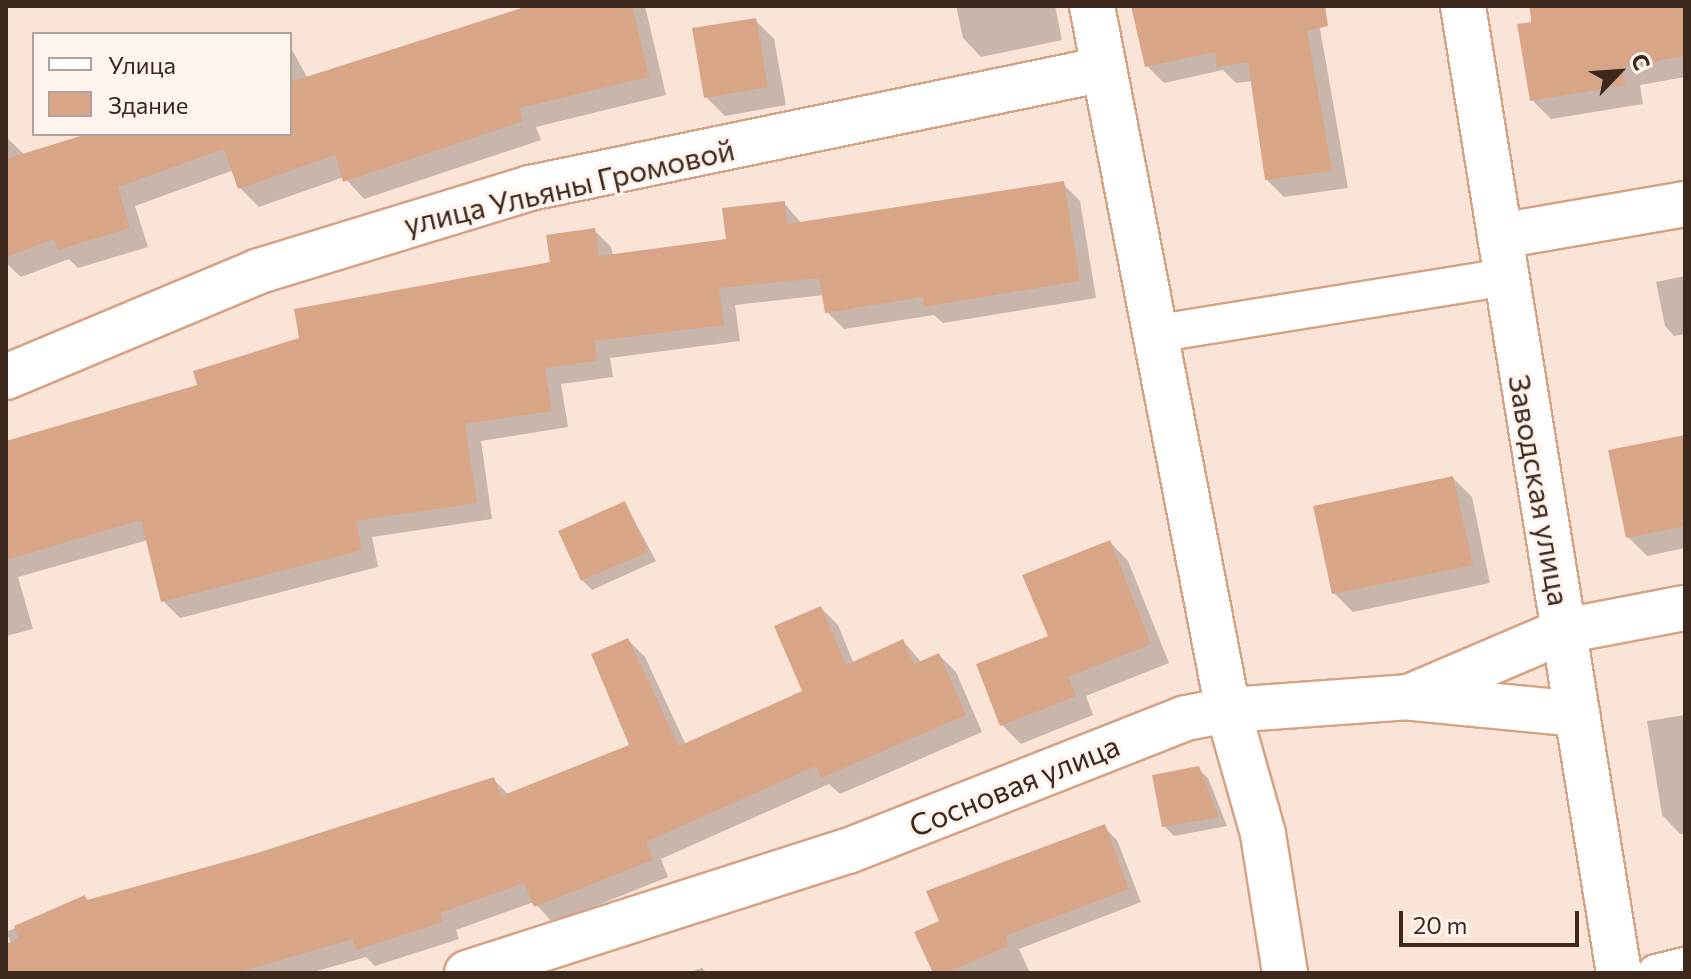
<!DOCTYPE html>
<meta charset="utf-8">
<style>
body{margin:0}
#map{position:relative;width:1691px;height:979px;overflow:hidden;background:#fae4d7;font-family:Commissioner,sans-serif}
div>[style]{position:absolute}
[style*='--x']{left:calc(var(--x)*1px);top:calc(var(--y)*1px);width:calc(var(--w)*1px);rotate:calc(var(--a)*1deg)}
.shadow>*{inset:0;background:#0003}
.building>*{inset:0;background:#d9a587}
.roads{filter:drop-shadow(2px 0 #d5a284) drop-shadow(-2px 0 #d5a284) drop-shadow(0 2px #d5a284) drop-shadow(0 -2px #d5a284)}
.lane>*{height:36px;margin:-18px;padding:0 18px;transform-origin:18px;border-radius:18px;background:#fff}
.street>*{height:44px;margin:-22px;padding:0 22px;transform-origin:22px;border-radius:22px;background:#fff}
.secondary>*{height:44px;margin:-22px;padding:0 22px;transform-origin:22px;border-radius:22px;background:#fff}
span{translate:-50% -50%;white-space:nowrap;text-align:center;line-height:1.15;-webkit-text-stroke:6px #fff3ed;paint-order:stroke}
.street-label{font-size:30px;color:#3c281c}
.frame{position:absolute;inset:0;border:8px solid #3c281c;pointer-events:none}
.legend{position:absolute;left:32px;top:32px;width:260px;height:104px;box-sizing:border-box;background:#fff3ed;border:2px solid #b1a299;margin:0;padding:10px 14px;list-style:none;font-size:24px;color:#3c281c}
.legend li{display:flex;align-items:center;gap:16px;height:40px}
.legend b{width:40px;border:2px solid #b1a299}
.north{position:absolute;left:1579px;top:32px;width:80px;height:80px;-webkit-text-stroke:6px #fff3ed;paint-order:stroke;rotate:65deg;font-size:22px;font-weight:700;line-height:32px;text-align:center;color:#3c281c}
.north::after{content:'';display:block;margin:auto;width:28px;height:36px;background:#3c281c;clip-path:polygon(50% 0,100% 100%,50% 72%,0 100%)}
.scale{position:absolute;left:1399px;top:911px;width:180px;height:36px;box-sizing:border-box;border:4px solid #3c281c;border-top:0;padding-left:10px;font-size:24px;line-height:28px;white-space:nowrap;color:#3c281c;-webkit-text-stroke:6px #fff3ed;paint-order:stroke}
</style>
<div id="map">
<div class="shadow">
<i style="clip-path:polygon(528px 6px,645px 6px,666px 95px,536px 127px,541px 140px,364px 199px,344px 177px,259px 207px,240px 188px,234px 170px,135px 206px,148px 247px,78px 268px,69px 259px,21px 277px,6px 263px,6px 137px,25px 155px,93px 134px,290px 134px,290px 46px,308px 79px)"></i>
<i style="clip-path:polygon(956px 6px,1055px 6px,1062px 40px,981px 57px,963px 38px)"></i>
<i style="clip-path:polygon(1133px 6px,1316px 6px,1348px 188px,1284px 197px,1266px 179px,1253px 81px,1236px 83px,1223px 70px,1164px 83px,1147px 66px)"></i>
<i style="clip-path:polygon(1531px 6px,1685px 6px,1685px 77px,1640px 85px,1643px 104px,1551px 119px,1532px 100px)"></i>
<i style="clip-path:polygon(755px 20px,774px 39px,786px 105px,725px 116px,706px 97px)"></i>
<i style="clip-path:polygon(1063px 184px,1080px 201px,1096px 298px,943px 323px,934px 315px,844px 329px,827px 312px,824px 295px,735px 305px,740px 341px,610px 358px,613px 377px,561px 384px,568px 427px,481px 441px,492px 519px,372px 537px,378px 567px,180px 618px,163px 601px,148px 540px,18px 577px,33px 629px,6px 636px,6px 505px,200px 387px,553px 264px,594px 230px,611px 247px,613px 256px,728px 241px,784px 203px,802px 224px)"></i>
<i style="clip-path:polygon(1685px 276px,1685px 334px,1674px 336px,1665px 326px,1656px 282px)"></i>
<i style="clip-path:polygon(1685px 437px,1685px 548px,1647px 556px,1628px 537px)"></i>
<i style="clip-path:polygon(1453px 478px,1472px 497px,1490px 583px,1353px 612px,1334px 593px)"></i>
<i style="clip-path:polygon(625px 503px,656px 561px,592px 590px,582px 580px)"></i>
<i style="clip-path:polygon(1110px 542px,1128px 561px,1169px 663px,1086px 696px,1093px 715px,1021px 744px,1002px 725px)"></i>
<i style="clip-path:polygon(821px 608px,838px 625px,854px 664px,903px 641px,922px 663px,939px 655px,956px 672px,982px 732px,840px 794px,829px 784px,661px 859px,668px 877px,553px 923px,534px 902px,456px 930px,459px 939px,375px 966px,366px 957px,310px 973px,25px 973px,6px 932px,85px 897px,89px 901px,258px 855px,493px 779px,509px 795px,632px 747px,628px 640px,645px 657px,686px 745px,805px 692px)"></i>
<i style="clip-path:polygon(1685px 715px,1685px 834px,1680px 834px,1662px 815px,1647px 721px)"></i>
<i style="clip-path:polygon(1198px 769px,1208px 778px,1227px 826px,1174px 836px,1164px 826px)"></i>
<i style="clip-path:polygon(1104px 827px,1117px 840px,1141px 902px,1019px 949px,1030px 973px,935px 973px,942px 922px)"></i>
<i style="clip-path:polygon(702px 968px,707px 973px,687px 973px)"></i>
</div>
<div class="building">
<i style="clip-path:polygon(528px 6px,632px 6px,649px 77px,519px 108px,523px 121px,343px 182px,335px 155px,238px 189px,224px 149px,118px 187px,130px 228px,58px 250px,54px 239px,6px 257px,6px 159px,87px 134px,290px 134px,290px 82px)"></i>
<i style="clip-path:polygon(1131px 6px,1325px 6px,1328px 26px,1307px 31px,1332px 171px,1265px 180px,1248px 62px,1217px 67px,1215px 52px,1145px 67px)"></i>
<i style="clip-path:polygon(1529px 6px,1685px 6px,1685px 56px,1622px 67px,1625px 85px,1530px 101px,1517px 24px,1532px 22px)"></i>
<i style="clip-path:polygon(756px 18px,768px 87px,704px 98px,692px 28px)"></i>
<i style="clip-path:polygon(1064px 181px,1080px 281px,924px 307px,923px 297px,825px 313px,819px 278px,719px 288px,724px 325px,595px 341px,597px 361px,545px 368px,552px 411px,465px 424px,477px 503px,356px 521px,362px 550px,161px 602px,141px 520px,6px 560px,6px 441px,197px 385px,193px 371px,299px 338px,294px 309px,550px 262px,546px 235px,595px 228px,599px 256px,726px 239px,722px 208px,785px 201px,787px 224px)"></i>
<i style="clip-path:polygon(1685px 435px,1685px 526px,1626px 538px,1608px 450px)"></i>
<i style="clip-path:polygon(1453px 476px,1473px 565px,1332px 594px,1313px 506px)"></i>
<i style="clip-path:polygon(625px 501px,648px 552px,581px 581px,558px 531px)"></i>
<i style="clip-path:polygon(1110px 540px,1151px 644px,1068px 677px,1076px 696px,1000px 726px,976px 664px,1048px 636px,1022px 575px)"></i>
<i style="clip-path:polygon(821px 606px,846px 665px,903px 639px,914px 664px,939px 653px,966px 715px,821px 778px,816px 766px,646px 842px,653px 860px,534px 907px,524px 883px,440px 913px,443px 922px,356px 950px,353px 939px,236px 973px,6px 973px,6px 944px,19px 938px,14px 926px,85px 895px,87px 900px,257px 853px,494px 777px,501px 796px,629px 745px,591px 654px,628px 638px,679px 746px,802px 691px,774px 626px)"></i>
<i style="clip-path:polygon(1199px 766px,1219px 817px,1162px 827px,1152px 775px)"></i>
<i style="clip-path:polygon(1105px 824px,1129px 889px,1005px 936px,1009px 946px,946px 973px,933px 973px,914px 932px,939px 921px,926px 891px)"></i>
</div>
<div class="roads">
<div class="lane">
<i style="--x:1154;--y:334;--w:355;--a:-9.2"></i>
<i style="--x:1656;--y:973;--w:30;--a:-14"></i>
</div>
<div class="street">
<i style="--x:1092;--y:6;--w:717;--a:79.07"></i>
<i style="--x:1228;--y:710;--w:129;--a:74.2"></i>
<i style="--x:1263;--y:834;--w:141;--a:81"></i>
<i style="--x:1500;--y:236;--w:188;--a:-9.8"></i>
<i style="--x:6;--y:377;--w:274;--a:-22.7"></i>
<i style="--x:259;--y:271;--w:283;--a:-17"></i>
<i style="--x:530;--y:188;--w:586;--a:-11.71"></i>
<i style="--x:1412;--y:698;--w:166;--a:5.5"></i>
<i style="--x:467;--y:973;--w:400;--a:-17.8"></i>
<i style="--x:848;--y:851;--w:363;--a:-21.5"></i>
<i style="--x:1186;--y:718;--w:43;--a:-10.8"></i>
<i style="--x:1228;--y:710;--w:181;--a:-4.1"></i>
<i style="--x:1409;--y:697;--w:168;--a:-23.1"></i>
<i style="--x:1564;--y:631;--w:123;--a:-10.8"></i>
</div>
<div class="secondary">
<i style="--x:1463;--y:6;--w:980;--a:80.84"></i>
</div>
</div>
<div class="street-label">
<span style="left:569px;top:186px;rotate:-13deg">улица Ульяны Громовой</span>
<span style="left:1540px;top:490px;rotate:80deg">Заводская улица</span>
<span style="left:1014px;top:785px;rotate:-22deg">Сосновая улица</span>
</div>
<div class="frame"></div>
<ul class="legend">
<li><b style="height:10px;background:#fff"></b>Улица</li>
<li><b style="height:22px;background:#d9a587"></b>Здание</li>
</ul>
<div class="north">С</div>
<div class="scale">20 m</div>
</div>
